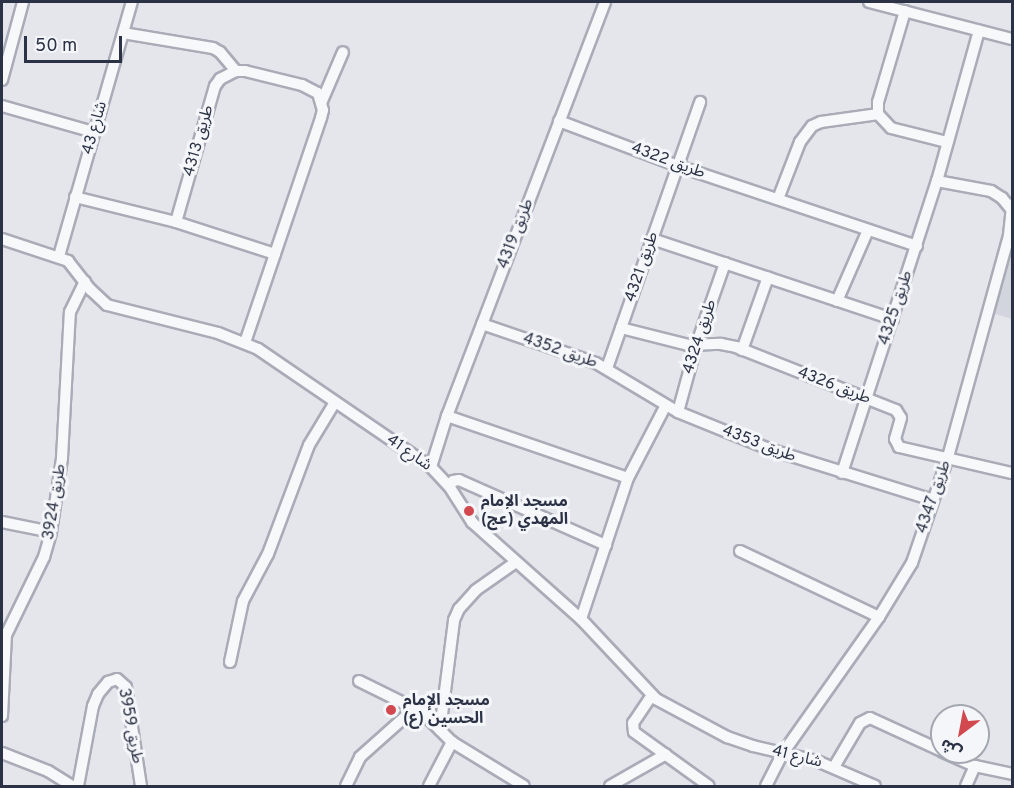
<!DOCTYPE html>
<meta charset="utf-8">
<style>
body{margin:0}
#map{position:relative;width:1014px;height:788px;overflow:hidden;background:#e4e6ec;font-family:Overpass,"Noto Sans Arabic",sans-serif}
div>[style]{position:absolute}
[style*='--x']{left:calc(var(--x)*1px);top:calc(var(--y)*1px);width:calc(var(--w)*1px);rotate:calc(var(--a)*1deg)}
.built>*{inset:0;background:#d2d5de}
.roads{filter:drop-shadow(2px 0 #a9acb7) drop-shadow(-2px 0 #a9acb7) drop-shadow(0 2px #a9acb7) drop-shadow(0 -2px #a9acb7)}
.street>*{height:10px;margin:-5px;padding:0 5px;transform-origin:5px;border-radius:5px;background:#f7f8fa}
.dots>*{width:16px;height:16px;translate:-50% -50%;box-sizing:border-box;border:3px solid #f4f6f9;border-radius:50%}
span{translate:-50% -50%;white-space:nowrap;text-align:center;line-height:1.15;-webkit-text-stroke:6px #f4f6f9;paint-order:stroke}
.street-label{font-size:16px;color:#2b3245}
.poi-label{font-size:16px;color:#2b3245;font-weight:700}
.left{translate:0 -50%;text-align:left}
.frame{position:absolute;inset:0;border:3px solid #2b3245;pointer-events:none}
.north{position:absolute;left:930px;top:704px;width:60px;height:60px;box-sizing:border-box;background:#f4f6f9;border:2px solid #a4a8b1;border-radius:50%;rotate:212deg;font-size:16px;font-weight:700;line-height:24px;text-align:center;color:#2b3245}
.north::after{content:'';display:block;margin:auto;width:21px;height:27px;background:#d1484f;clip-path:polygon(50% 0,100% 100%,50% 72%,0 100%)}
.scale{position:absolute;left:24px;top:36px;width:98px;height:27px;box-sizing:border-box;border:3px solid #2b3245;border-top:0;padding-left:8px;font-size:18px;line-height:21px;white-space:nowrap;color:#2b3245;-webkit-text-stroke:4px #f4f6f9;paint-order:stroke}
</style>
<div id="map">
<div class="built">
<i style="clip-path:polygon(1012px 236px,1012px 319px,992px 313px)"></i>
</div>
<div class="roads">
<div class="street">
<i style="--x:869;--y:2;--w:148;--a:14.5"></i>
<i style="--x:905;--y:11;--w:95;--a:106.5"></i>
<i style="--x:878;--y:102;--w:12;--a:90"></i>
<i style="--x:878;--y:114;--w:19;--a:47"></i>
<i style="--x:891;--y:128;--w:58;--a:14"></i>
<i style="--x:123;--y:33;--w:91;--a:9.5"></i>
<i style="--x:213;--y:48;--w:8;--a:30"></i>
<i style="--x:220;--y:52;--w:25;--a:50"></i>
<i style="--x:2;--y:80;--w:81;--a:-74.9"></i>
<i style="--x:322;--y:101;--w:53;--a:-66.8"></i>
<i style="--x:2;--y:106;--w:95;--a:15.9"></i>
<i style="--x:559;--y:121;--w:127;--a:20.7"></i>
<i style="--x:678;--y:166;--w:252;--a:18.5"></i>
<i style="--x:937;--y:181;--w:55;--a:10.5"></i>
<i style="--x:991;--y:191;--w:13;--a:32"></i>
<i style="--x:1002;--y:198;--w:14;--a:51"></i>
<i style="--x:75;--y:197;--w:104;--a:13.9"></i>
<i style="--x:176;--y:222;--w:104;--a:17.9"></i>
<i style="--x:778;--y:199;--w:61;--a:-68.9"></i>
<i style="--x:800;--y:142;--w:20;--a:-53"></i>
<i style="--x:812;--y:126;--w:10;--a:-24"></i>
<i style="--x:821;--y:122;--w:58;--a:-8"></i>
<i style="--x:176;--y:222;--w:141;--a:-74"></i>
<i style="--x:215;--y:86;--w:9;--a:-54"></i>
<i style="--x:220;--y:79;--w:18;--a:-27"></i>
<i style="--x:236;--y:71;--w:9;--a:0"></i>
<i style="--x:245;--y:71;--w:59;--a:13.8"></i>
<i style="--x:302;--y:85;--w:18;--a:27"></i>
<i style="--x:318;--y:93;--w:18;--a:74"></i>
<i style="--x:323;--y:110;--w:8;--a:104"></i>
<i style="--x:321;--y:118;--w:237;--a:108.7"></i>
<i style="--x:2;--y:239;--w:70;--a:18.4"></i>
<i style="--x:68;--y:261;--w:37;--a:52"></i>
<i style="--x:91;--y:290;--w:22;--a:43"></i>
<i style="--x:107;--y:305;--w:114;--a:14.2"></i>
<i style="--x:218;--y:333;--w:43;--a:21.8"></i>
<i style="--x:258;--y:349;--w:209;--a:34.3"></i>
<i style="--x:431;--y:467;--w:26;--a:47"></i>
<i style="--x:449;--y:486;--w:43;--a:57.4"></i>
<i style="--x:472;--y:522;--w:146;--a:41.7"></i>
<i style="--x:581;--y:619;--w:110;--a:46.8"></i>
<i style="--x:656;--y:699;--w:81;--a:28.2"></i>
<i style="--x:727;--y:737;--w:28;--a:19"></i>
<i style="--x:753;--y:746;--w:66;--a:13.2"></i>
<i style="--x:817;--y:761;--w:63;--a:23.3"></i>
<i style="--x:652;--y:239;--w:254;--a:18.4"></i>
<i style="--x:59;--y:256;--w:264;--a:-74"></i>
<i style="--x:837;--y:301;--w:77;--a:-66.4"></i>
<i style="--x:482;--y:324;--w:120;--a:18.9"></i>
<i style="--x:596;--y:363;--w:96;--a:30.9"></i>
<i style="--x:678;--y:412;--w:98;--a:22.1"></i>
<i style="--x:769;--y:449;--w:172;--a:17.3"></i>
<i style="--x:621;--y:328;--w:69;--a:14.2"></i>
<i style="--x:688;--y:345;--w:33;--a:-2"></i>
<i style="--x:721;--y:344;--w:15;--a:11"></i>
<i style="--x:736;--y:347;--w:172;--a:21.5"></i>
<i style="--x:896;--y:410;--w:9;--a:58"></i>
<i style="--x:901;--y:418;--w:22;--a:106"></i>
<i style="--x:895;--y:439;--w:9;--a:63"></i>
<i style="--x:899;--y:447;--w:116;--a:13"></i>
<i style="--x:742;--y:350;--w:77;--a:-70.4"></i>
<i style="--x:607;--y:368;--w:282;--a:-70.7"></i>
<i style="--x:678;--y:412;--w:68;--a:-74.7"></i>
<i style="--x:696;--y:346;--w:88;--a:-70.7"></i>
<i style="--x:447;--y:416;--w:191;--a:18.9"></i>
<i style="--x:431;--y:467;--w:53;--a:-72.6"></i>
<i style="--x:447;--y:416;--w:443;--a:-69.1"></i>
<i style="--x:842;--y:473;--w:307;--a:-72"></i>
<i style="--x:937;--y:181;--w:156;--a:-74.4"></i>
<i style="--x:449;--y:486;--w:6;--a:-51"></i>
<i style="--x:453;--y:481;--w:6;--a:-9"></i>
<i style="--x:459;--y:480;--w:161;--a:23.9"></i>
<i style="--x:2;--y:522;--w:50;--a:11.5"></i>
<i style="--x:740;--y:551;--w:154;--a:25.4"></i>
<i style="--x:581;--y:619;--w:149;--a:-71.6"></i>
<i style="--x:628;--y:478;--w:82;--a:-62.5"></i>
<i style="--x:230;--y:662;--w:62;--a:-78"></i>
<i style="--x:243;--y:601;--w:53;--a:-62"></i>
<i style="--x:268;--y:554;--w:116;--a:-69.4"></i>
<i style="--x:309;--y:445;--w:50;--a:-58.8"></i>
<i style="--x:359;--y:681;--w:70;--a:26.2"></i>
<i style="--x:422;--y:712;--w:42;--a:45"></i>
<i style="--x:452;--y:742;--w:84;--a:31.4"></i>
<i style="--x:652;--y:695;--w:34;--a:124"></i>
<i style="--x:633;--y:723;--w:9;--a:84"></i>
<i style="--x:634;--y:732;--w:92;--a:35.8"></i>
<i style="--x:2;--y:716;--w:81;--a:-87.2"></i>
<i style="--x:6;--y:635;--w:87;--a:-64"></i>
<i style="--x:44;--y:557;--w:26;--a:-74"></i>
<i style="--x:51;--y:532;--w:75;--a:-81.5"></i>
<i style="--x:62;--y:458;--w:146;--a:-86.9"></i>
<i style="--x:70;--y:312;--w:34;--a:-64"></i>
<i style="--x:440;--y:730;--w:111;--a:-82.7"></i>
<i style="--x:454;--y:620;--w:12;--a:-66"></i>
<i style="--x:459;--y:609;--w:25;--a:-48"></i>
<i style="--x:476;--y:590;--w:49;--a:-35"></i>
<i style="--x:943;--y:752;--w:35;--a:24"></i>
<i style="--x:975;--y:766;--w:38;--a:12"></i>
<i style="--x:2;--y:753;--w:49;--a:21.4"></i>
<i style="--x:48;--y:771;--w:28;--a:32"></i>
<i style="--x:834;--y:767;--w:51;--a:-59.4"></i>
<i style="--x:860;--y:723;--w:11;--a:-27"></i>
<i style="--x:870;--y:718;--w:79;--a:24.6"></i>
<i style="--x:78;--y:786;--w:81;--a:-79.4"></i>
<i style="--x:93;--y:706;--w:13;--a:-67"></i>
<i style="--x:98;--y:694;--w:16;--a:-50"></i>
<i style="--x:108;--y:682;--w:9;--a:-18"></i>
<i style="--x:117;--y:679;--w:12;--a:42"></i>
<i style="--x:126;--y:687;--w:100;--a:81.4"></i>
<i style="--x:346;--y:786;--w:32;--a:-64"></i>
<i style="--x:360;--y:757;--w:74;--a:-41.7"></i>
<i style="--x:429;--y:786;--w:50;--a:-62.4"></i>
<i style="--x:610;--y:786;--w:64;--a:-29.7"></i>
<i style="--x:766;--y:786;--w:37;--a:-63"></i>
<i style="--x:783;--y:753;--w:166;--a:-54.8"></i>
<i style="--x:879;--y:617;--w:63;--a:-58.6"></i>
<i style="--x:912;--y:563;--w:112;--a:-71.2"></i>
<i style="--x:948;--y:457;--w:230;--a:-74.6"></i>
<i style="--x:1009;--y:235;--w:31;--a:-84"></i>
<i style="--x:966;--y:786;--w:22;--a:-66"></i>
</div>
</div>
<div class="dots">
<i style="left:469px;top:511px;background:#d1484f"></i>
<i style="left:391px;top:710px;background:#d1484f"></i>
</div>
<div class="street-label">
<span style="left:95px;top:128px;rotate:-74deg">شارع 43</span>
<span style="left:199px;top:141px;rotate:-74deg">طريق 4313</span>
<span style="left:668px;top:161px;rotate:20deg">طريق 4322</span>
<span style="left:516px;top:234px;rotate:-69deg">طريق 4319</span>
<span style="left:642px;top:267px;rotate:-71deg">طريق 4321</span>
<span style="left:896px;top:308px;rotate:-72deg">طريق 4325</span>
<span style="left:700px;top:337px;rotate:-72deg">طريق 4324</span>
<span style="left:560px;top:351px;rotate:19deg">طريق 4352</span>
<span style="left:834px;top:386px;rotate:21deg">طريق 4326</span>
<span style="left:759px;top:444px;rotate:21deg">طريق 4353</span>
<span style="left:409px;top:453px;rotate:35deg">شارع 41</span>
<span style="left:934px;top:497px;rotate:-71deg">طريق 4347</span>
<span style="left:55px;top:502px;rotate:-81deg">طريق 3924</span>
<span style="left:130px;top:726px;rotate:79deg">طريق 3959</span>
<span style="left:797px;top:757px;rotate:14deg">شارع 41</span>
</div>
<div class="poi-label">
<span class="left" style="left:481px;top:511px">مسجد الإمام<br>المهدي (عج)</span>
<span class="left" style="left:403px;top:710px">مسجد الإمام<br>الحسين (ع)</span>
</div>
<div class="frame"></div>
<div class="north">ش</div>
<div class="scale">50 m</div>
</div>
